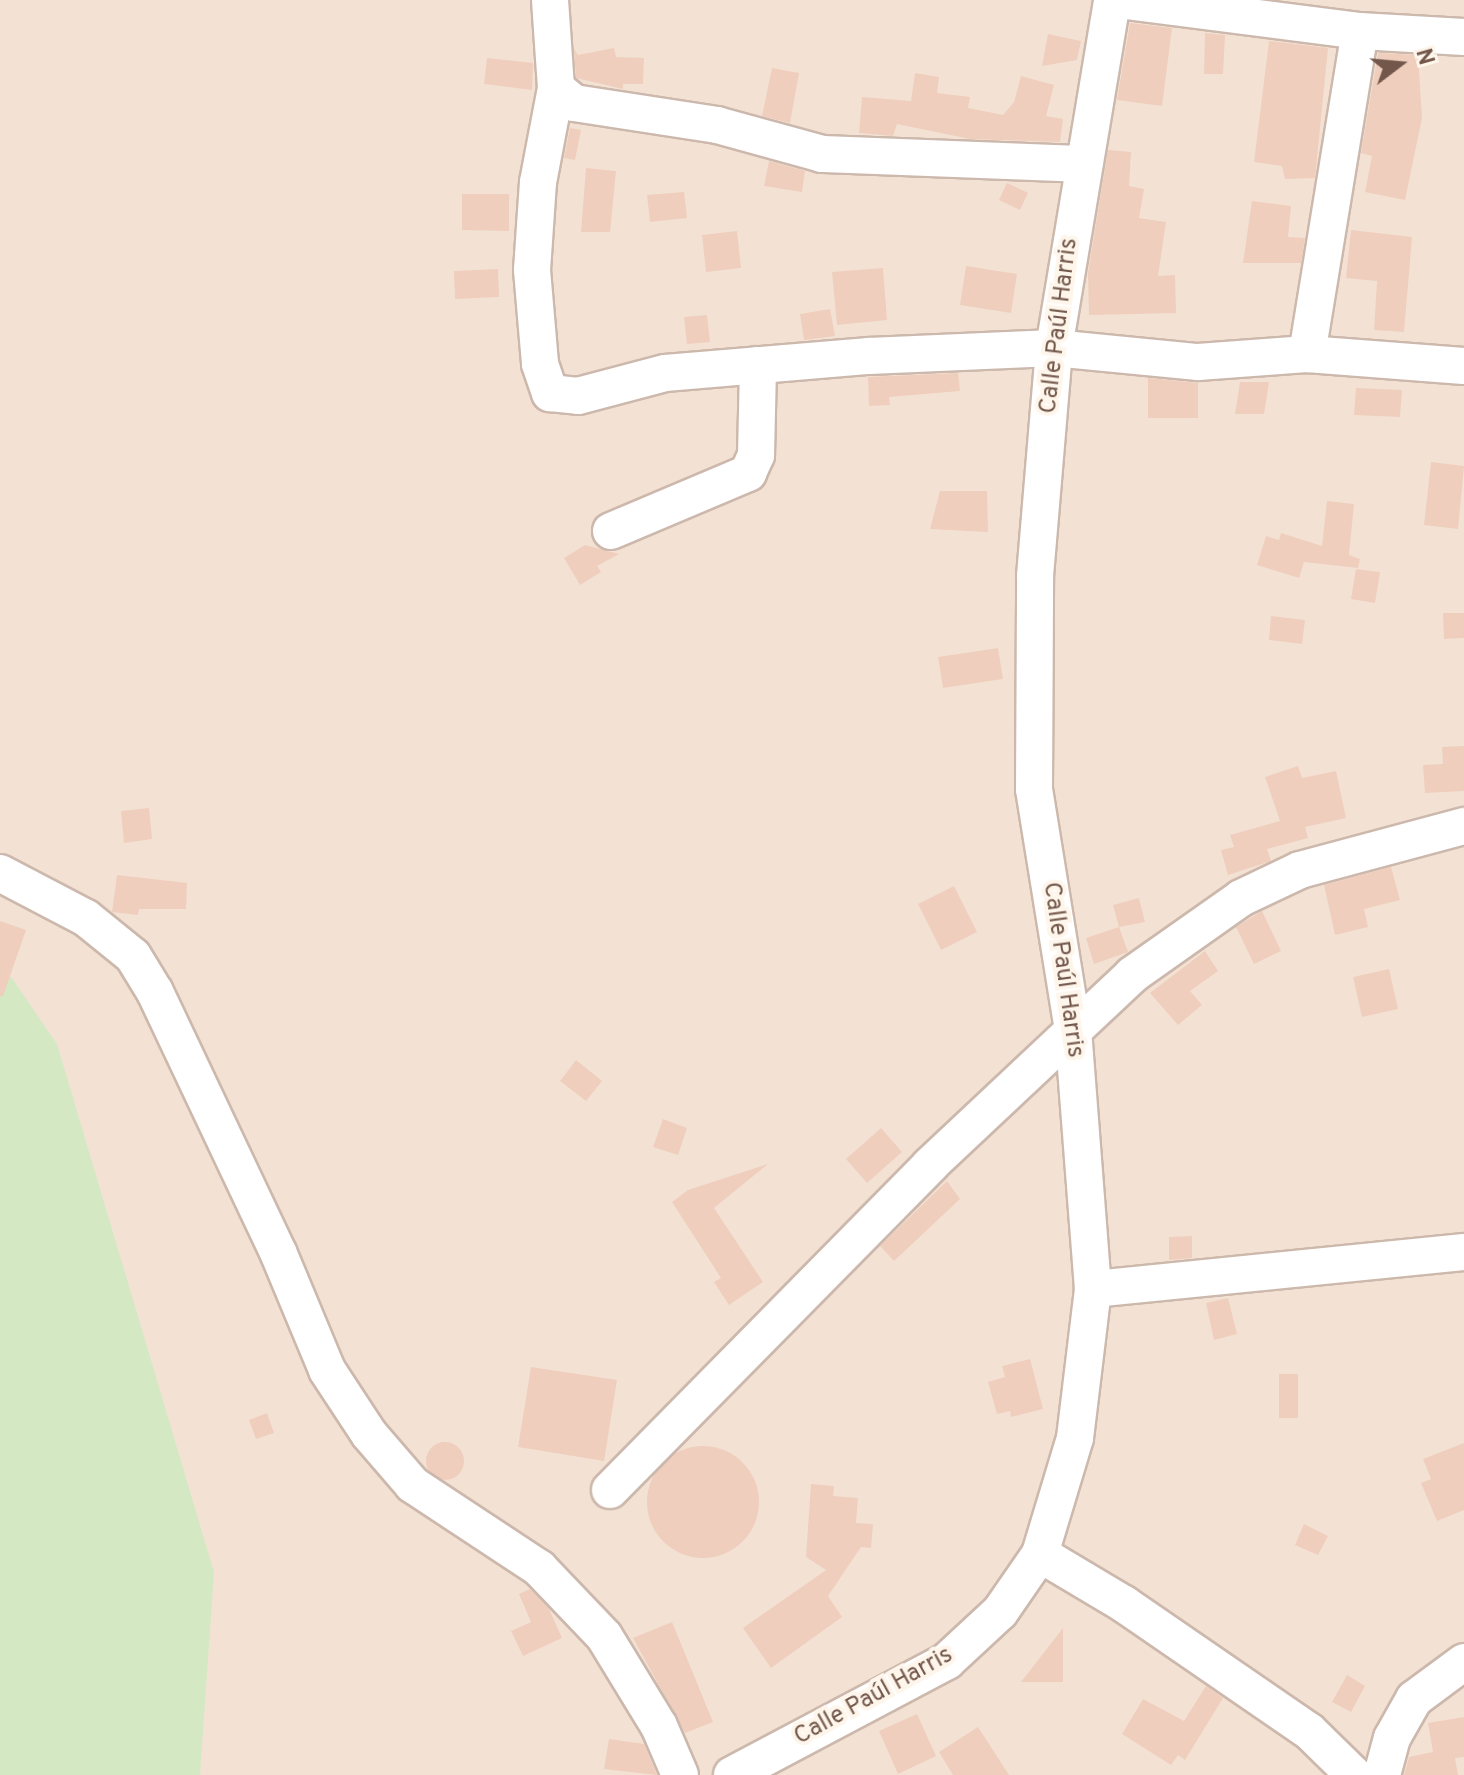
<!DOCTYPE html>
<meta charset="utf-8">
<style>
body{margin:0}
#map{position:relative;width:1464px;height:1775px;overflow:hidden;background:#fbf1e5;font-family:Overpass,sans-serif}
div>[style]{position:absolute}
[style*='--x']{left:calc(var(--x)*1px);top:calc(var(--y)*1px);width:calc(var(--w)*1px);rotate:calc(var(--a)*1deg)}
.residential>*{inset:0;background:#f3e2d3}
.green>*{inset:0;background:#d5e8c4}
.building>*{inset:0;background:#efcebe}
.round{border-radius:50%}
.roads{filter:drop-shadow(2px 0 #ccb8ac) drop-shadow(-2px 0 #ccb8ac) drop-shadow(0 2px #ccb8ac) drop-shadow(0 -2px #ccb8ac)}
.minor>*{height:36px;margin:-18px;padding:0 18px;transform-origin:18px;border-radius:18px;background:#fff}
span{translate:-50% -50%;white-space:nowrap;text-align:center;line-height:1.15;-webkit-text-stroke:8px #fef5eb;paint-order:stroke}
.street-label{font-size:24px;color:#73574b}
.north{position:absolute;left:1360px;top:24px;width:80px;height:80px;-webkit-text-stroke:6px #fef5eb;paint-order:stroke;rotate:74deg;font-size:22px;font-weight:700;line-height:32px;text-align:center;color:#73574b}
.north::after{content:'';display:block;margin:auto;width:28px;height:36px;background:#73574b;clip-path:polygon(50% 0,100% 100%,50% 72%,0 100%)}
</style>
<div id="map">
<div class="residential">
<i style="clip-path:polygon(0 0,1464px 0,1464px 1775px,0 1775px)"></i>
</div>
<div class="green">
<i style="clip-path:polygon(0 975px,12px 978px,57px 1044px,214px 1572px,200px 1775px,0 1775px)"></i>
</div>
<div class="building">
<i style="clip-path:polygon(1130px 23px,1172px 28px,1162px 106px,1117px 100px)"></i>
<i style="clip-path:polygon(1205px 33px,1225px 35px,1223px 74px,1204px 74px)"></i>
<i style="clip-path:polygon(1048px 34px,1081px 41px,1077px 60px,1042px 66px)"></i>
<i style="clip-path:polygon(1269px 41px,1328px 48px,1315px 178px,1285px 179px,1282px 166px,1254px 162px)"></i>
<i style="clip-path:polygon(614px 48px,616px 57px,644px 58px,643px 84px,623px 84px,623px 89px,576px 78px,574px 49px,578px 55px)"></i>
<i style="clip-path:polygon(1378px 53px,1418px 55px,1422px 118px,1405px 200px,1365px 192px,1372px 156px,1361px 153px)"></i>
<i style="clip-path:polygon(487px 58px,533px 63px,532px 90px,484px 84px)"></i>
<i style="clip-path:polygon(772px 68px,799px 73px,790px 123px,762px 116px)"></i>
<i style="clip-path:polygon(915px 73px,939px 77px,937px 93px,970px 97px,968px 108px,1003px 115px,1014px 102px,1021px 76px,1054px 85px,1046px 116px,1063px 119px,1060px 142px,970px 139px,897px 124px,893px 136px,859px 133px,862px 97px,911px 101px)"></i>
<i style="clip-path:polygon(570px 128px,581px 130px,575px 160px,564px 158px)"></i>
<i style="clip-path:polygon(1108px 150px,1131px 152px,1129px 186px,1144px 189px,1139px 218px,1166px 222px,1158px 276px,1175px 275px,1176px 313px,1089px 315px,1088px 273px)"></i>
<i style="clip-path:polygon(769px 161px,805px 171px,802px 192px,764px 186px)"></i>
<i style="clip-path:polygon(586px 168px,616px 171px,610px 232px,581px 232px)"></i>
<i style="clip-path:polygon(1007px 183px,1028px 193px,1020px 210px,999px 200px)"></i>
<i style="clip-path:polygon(684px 192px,687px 218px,650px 222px,647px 195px)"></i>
<i style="clip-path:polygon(462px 194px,509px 194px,509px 231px,462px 230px)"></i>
<i style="clip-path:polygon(1252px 201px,1291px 206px,1288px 237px,1305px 238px,1301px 263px,1243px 263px)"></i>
<i style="clip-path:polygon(1351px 230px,1412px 237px,1404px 332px,1374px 330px,1377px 281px,1346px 278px)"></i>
<i style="clip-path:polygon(737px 231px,741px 268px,706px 272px,702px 235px)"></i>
<i style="clip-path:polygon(966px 266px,1017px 274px,1011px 313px,960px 305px)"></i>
<i style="clip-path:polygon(883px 268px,887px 320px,837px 325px,832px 272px)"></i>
<i style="clip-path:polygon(498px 269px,499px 297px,455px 299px,454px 271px)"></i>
<i style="clip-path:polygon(830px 309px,835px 336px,804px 340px,800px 314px)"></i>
<i style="clip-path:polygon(707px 315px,710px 342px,687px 344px,684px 317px)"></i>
<i style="clip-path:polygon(958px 373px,960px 391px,889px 397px,890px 405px,869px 406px,868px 377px)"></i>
<i style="clip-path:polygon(1148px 378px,1198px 383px,1198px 418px,1148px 418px)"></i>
<i style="clip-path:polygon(1240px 382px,1269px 382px,1264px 414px,1235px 414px)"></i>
<i style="clip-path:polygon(1356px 388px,1402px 390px,1400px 417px,1354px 415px)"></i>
<i style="clip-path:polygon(1431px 462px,1464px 466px,1458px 529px,1424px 525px)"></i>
<i style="clip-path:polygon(940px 491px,987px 491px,988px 532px,930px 529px)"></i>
<i style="clip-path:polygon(1327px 501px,1354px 504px,1349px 555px,1360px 559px,1358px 568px,1304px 562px,1299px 578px,1257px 565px,1266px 536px,1279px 540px,1281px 533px,1322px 546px)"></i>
<i style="clip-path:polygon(585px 545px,619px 554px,597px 566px,601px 572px,580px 585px,564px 558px)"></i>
<i style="clip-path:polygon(1356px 569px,1380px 572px,1375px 603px,1351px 599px)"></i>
<i style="clip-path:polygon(1443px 613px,1464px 613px,1464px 638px,1444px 639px)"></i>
<i style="clip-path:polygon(1271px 616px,1305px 620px,1302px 644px,1269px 640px)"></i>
<i style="clip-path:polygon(998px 648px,1003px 679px,943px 688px,938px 657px)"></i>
<i style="clip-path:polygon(1464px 746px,1464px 791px,1425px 793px,1423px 765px,1443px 764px,1442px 747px)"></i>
<i style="clip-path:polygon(1298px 766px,1302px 778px,1336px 771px,1346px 818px,1305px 827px,1308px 838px,1267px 849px,1271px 861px,1228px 875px,1221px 850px,1234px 847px,1230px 835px,1280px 821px,1265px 777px)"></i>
<i style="clip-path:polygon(149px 808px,152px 839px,124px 843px,121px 811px)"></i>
<i style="clip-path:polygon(1391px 867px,1400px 900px,1364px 909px,1368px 927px,1335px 935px,1324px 885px)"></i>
<i style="clip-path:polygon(117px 875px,187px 883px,186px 909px,139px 909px,138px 915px,112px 912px)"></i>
<i style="clip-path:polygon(954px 886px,977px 932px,941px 950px,918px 904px)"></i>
<i style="clip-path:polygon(1139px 898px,1145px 922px,1119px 927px,1113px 905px)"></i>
<i style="clip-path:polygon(1262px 911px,1281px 951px,1254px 964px,1236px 927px)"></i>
<i style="clip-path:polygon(0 921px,26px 930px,3px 996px,0 996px)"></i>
<i style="clip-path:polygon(1119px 927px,1128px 952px,1094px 964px,1086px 938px)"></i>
<i style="clip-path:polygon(1205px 951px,1218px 971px,1190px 991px,1202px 1005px,1178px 1025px,1150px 993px)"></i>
<i style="clip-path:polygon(1389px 969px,1398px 1009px,1362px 1017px,1353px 977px)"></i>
<i style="clip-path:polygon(576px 1060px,602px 1081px,586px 1101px,560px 1081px)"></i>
<i style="clip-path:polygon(663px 1119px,687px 1128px,678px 1155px,653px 1147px)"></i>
<i style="clip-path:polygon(881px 1128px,902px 1152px,867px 1183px,846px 1159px)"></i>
<i style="clip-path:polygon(768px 1164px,714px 1208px,763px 1282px,729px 1305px,714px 1282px,721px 1278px,672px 1202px,688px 1190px)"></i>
<i style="clip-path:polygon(947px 1181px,960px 1199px,894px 1261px,880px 1246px)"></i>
<i style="clip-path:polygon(1192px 1236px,1192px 1258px,1169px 1260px,1169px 1237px)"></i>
<i style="clip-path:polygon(1228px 1298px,1237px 1334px,1214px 1340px,1206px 1303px)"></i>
<i style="clip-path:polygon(1030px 1359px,1043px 1409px,1011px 1417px,1010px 1411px,997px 1414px,988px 1382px,1005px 1377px,1002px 1366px)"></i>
<i style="clip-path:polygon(531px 1367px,617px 1380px,604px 1461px,518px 1447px)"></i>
<i style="clip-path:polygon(1279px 1374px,1298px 1374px,1298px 1418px,1279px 1418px)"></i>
<i style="clip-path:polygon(267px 1413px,274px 1433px,256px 1439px,249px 1420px)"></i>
<i class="round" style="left:426px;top:1442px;width:38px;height:38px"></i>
<i style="clip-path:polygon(1464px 1443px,1464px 1510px,1437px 1521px,1421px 1483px,1431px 1479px,1423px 1459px)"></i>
<i class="round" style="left:647px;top:1446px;width:112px;height:112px"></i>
<i style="clip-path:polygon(811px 1484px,834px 1486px,833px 1496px,858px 1498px,856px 1523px,873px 1524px,871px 1548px,861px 1547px,828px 1596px,842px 1617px,771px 1668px,743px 1628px,826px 1570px,806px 1557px)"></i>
<i style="clip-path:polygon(1304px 1524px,1328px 1536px,1318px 1555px,1295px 1545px)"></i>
<i style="clip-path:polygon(530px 1589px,549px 1609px,562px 1638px,523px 1656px,511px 1631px,531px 1622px,519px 1594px)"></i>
<i style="clip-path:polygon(672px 1622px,713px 1722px,685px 1733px,633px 1638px)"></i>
<i style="clip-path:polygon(1063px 1628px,1063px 1682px,1021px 1682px)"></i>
<i style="clip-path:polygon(1347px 1675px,1365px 1686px,1351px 1712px,1332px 1702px)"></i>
<i style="clip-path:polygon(1206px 1686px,1223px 1698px,1185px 1760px,1178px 1755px,1171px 1765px,1122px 1734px,1143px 1699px,1184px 1721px)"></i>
<i style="clip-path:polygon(917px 1714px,936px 1756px,898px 1774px,879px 1731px)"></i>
<i style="clip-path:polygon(1464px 1717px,1464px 1757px,1455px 1758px,1458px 1775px,1404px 1775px,1409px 1757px,1433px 1752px,1428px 1723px)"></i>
<i style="clip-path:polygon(978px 1727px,1009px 1775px,953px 1775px,939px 1752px)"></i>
<i style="clip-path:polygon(609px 1739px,644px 1744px,657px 1775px,604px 1769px)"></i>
</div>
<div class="roads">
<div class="minor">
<i style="--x:550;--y:0;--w:88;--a:86.1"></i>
<i style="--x:556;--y:88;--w:23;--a:40"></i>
<i style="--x:574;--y:103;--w:145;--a:8.7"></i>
<i style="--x:717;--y:125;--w:109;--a:15.4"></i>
<i style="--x:822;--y:154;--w:259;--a:2.2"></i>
<i style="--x:1118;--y:0;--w:244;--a:7.3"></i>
<i style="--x:1360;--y:31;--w:104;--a:3.3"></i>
<i style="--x:556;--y:88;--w:96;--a:100.8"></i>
<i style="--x:538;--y:182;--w:88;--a:93.9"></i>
<i style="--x:532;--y:270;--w:94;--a:85.1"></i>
<i style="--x:540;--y:364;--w:31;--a:71"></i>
<i style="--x:550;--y:393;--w:28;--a:6"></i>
<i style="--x:578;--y:396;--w:90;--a:-14.8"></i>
<i style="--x:665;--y:373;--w:205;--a:-4.8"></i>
<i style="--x:869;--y:356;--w:185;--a:-2.5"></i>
<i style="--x:1054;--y:348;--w:145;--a:5.6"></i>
<i style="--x:1198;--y:362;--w:109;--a:-4.2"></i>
<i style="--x:1307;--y:354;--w:157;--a:4.4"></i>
<i style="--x:1307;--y:354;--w:327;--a:-80.7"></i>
<i style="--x:611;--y:531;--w:149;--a:-22.9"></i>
<i style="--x:748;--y:473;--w:20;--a:-66"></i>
<i style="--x:756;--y:455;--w:90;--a:-88.7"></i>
<i style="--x:0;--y:873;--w:97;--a:27.6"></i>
<i style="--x:86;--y:918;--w:60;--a:39"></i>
<i style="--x:133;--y:956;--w:42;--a:58.6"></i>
<i style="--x:155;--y:992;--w:288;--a:64.7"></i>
<i style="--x:278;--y:1252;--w:128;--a:67.4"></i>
<i style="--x:327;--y:1370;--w:77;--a:56.7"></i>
<i style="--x:369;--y:1434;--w:67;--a:49.2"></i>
<i style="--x:413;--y:1485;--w:151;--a:33.4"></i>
<i style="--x:539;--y:1568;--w:94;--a:46.3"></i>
<i style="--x:604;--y:1636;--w:105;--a:58.6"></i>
<i style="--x:659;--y:1726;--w:53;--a:66.8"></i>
<i style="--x:1093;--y:1289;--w:373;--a:-5.7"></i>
<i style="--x:610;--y:1490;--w:456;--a:-45.4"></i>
<i style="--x:930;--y:1165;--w:277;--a:-43.2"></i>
<i style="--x:1132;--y:975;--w:133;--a:-35.2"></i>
<i style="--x:1241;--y:898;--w:65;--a:-25.4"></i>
<i style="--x:1300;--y:870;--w:170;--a:-15"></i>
<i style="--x:1040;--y:1554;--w:98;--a:30.8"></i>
<i style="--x:1124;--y:1604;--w:224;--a:34.5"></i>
<i style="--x:1309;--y:1731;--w:63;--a:44.4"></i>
<i style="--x:732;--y:1775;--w:243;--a:-27.9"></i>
<i style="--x:947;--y:1661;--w:72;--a:-42.8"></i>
<i style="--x:1000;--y:1612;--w:70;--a:-55.4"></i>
<i style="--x:1040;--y:1554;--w:121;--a:-73.2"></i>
<i style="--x:1075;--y:1438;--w:150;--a:-83.1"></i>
<i style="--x:1093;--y:1289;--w:260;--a:-94.4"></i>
<i style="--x:1073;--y:1030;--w:244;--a:-99.2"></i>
<i style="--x:1034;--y:789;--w:213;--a:-89.7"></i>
<i style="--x:1035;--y:576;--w:229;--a:-85.2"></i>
<i style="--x:1054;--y:348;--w:353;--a:-80.5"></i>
<i style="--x:1382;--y:1775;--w:38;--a:-75"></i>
<i style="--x:1392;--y:1738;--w:45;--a:-60.6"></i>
<i style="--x:1414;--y:1699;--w:62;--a:-36.5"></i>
</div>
</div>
<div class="street-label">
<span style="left:1060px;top:326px;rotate:-83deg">Calle Paúl Harris</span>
<span style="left:1062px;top:970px;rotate:82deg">Calle Paúl Harris</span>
<span style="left:874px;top:1697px;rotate:-29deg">Calle Paúl Harris</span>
</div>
<div class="north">N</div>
</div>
